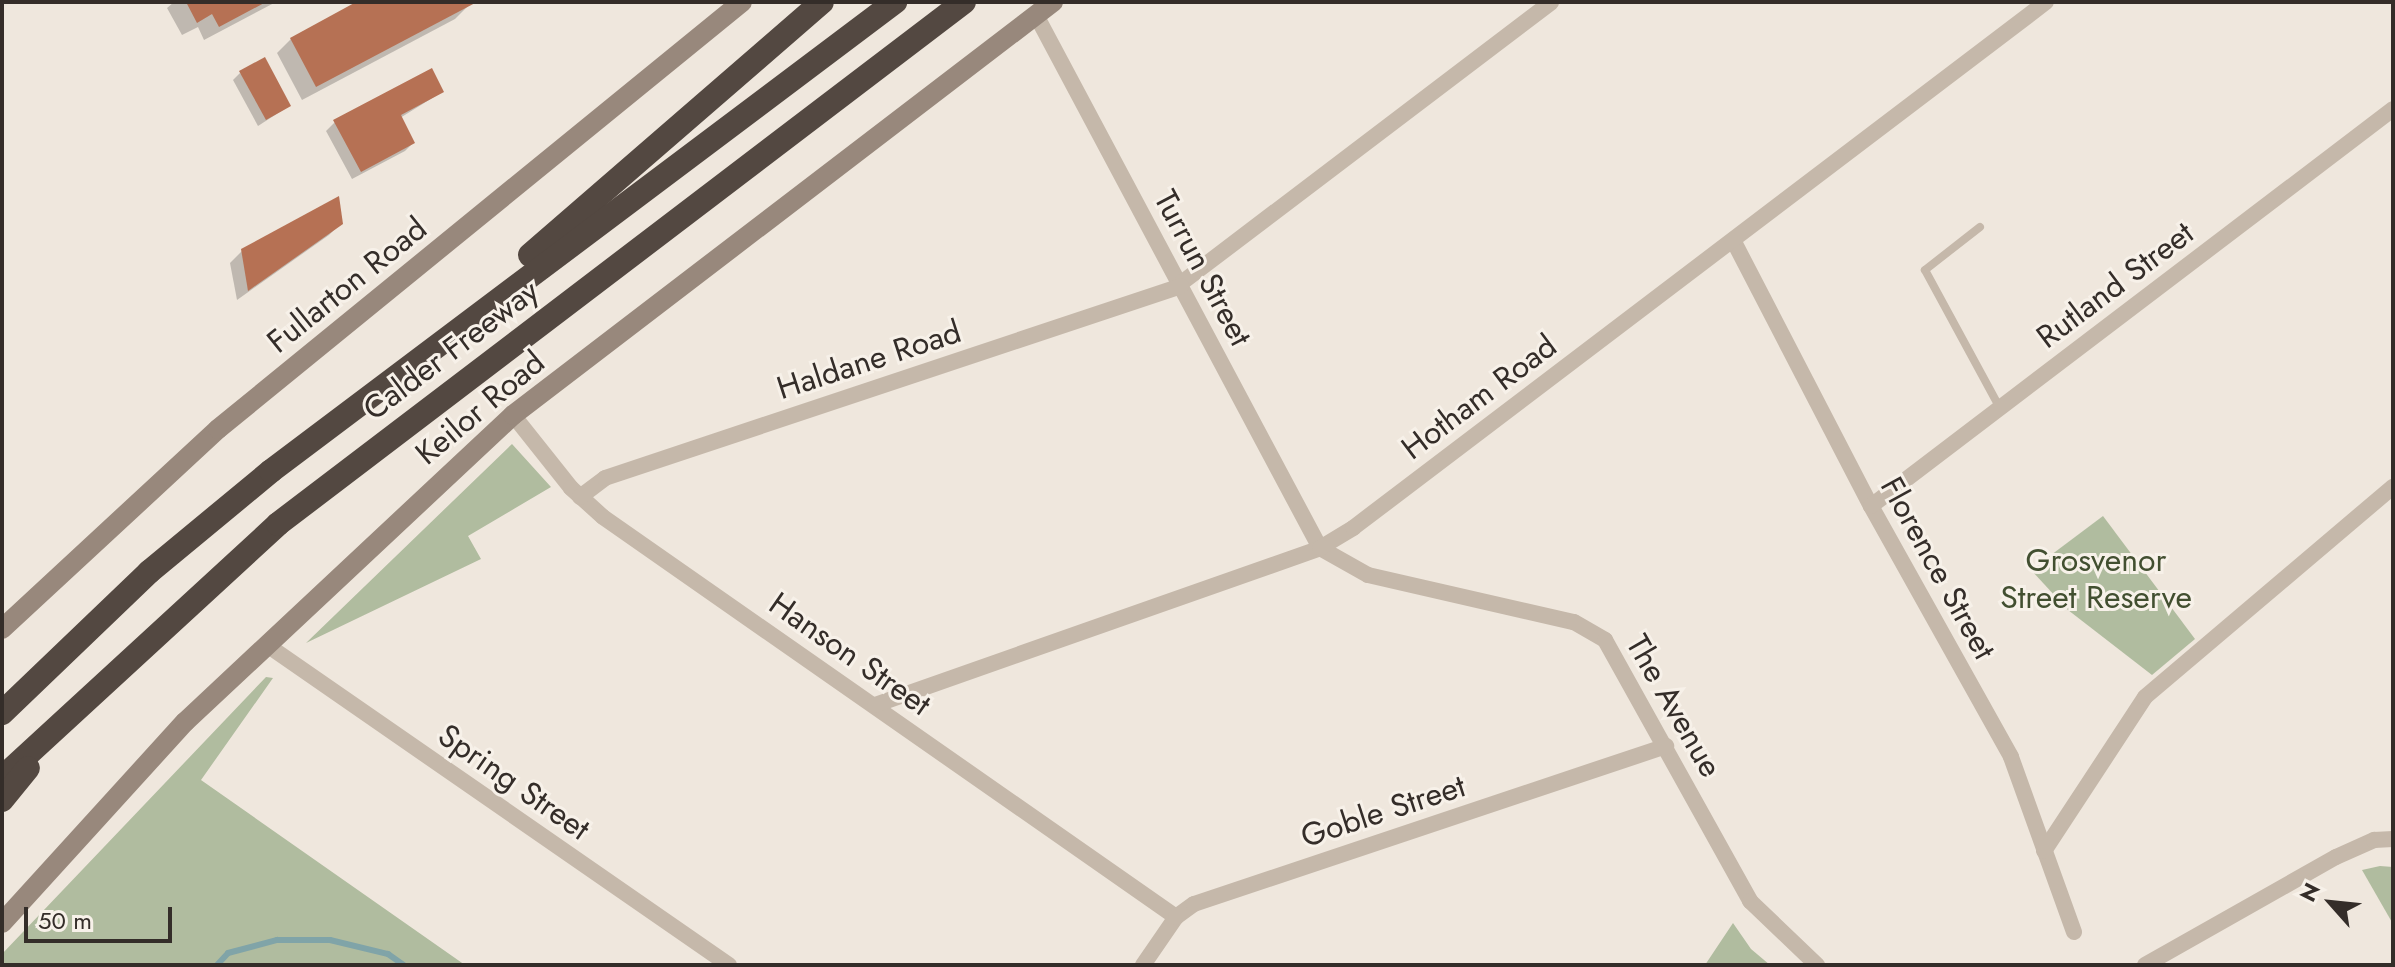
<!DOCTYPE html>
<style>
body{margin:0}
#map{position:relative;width:2395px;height:967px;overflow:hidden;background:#efe7dd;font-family:Jost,sans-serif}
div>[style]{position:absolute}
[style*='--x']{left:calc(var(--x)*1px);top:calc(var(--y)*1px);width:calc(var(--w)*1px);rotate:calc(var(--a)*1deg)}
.green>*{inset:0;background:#b0bc9f}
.shadow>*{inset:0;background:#0003}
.stream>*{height:6px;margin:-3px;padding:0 3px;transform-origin:3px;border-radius:3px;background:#80a4a8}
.building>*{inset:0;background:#b67154}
.service>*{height:8px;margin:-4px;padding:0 4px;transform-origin:4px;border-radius:4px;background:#c5b8aa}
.minor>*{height:16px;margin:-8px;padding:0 8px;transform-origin:8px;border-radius:8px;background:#c5b8aa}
.secondary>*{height:20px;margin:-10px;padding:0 10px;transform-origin:10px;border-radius:10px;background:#98887c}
.motorway>*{height:24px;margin:-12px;padding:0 12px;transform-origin:12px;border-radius:12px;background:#534841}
span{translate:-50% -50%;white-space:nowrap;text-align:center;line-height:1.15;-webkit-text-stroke:6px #f7f1e9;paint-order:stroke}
.street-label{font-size:32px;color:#342d29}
.park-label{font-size:32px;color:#424f30}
.frame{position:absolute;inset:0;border:4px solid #342d29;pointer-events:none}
.north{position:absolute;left:2291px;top:863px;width:80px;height:80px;-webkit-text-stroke:6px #f7f1e9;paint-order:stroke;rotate:297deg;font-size:22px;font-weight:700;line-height:32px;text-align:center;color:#342d29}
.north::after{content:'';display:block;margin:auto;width:28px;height:36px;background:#342d29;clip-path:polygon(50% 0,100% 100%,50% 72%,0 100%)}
.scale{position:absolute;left:24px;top:907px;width:148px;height:36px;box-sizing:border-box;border:4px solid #342d29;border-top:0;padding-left:10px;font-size:24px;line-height:28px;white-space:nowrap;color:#342d29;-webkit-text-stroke:6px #f7f1e9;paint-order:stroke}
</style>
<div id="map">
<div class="green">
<i style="clip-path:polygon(512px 444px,551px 487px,468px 536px,481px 559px,306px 643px)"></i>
<i style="clip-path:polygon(2103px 516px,2195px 639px,2152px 675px,2068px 610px,2031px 570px)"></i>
<i style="clip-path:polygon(266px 677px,273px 678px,201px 780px,465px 965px,2px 965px,2px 954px)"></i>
<i style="clip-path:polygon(2380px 866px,2393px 867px,2393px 924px,2362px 870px)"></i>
<i style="clip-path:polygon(1733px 923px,1751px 949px,1770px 965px,1705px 965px)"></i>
</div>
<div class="shadow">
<i style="clip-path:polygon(174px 2px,276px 2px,204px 40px,198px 27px,182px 35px,167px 8px)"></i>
<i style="clip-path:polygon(360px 2px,469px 5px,455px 19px,302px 100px,277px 53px,291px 39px)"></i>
<i style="clip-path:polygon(240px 73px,289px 106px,258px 126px,233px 80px)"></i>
<i style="clip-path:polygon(442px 92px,400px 118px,413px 143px,405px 151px,352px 179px,326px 131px,335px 122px)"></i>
<i style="clip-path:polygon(341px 223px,329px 235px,237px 300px,230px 263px,242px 251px)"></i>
</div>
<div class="stream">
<i style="--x:217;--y:965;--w:16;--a:-47"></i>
<i style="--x:228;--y:953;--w:51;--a:-14.9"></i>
<i style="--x:277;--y:940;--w:53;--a:0"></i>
<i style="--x:330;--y:940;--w:60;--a:13.6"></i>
<i style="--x:388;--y:954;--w:19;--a:35"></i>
</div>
<div class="building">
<i style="clip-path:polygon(186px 2px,266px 2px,219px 27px,212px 14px,197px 23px)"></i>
<i style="clip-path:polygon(356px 2px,477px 2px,316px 87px,290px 38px)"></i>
<i style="clip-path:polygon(265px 57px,291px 106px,266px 120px,239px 71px)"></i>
<i style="clip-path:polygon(432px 68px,444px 92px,401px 115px,415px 143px,361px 172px,333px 120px)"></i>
<i style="clip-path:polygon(339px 196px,343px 224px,248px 291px,241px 249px)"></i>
</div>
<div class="service">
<i style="--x:1980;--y:227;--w:70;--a:142"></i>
<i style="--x:1925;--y:270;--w:157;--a:61.5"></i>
</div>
<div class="minor">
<i style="--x:1036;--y:15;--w:604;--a:61.95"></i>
<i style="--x:1320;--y:548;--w:55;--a:29.4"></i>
<i style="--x:1368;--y:575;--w:211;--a:12.9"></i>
<i style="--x:1574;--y:622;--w:36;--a:30"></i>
<i style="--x:1605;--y:640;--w:299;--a:60.9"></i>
<i style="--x:1750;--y:901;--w:93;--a:43.7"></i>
<i style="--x:1733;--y:240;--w:300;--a:62.6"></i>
<i style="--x:1871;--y:506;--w:287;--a:60.8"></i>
<i style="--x:2011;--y:757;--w:186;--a:70.2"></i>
<i style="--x:1180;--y:284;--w:466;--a:-37.2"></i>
<i style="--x:513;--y:415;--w:93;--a:51.5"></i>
<i style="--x:571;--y:488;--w:43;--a:42.2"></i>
<i style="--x:603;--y:517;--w:699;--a:34.92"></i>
<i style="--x:580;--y:497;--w:31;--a:-37"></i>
<i style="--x:605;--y:478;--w:607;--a:-18.43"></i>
<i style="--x:1871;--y:506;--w:656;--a:-37.25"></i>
<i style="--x:267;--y:645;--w:562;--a:34.71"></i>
<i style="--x:875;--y:705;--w:472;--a:-19.4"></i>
<i style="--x:1320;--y:548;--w:39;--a:-31"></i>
<i style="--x:1353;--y:528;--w:870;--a:-37.2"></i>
<i style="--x:2044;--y:851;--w:184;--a:-56.7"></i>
<i style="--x:2145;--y:697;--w:325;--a:-40.3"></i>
<i style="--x:1143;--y:965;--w:58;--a:-55.5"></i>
<i style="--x:1176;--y:917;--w:22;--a:-36"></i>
<i style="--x:1194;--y:904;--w:498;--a:-18.5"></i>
<i style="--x:2145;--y:965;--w:219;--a:-29.5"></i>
<i style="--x:2336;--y:857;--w:42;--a:-24.1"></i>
<i style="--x:2374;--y:840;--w:19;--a:-3"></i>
</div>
<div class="secondary">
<i style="--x:2;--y:629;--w:294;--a:-42.8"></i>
<i style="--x:218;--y:429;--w:676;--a:-39.18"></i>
<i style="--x:2;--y:923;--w:272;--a:-47.7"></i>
<i style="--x:185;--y:722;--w:449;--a:-43.1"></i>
<i style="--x:513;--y:415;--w:680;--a:-37.41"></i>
</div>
<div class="motorway">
<i style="--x:530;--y:255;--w:386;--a:-40.9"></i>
<i style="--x:2;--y:713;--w:204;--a:-43.8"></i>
<i style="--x:149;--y:572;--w:158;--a:-39.6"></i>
<i style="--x:271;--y:471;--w:781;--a:-36.93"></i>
<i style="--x:2;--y:778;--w:375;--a:-42.6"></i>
<i style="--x:278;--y:524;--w:862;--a:-37.27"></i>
<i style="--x:2;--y:800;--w:41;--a:-50.9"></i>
</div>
<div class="street-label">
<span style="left:1203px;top:268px;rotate:62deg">Turrun Street</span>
<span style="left:347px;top:285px;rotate:-39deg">Fullarton Road</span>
<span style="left:2115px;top:285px;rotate:-37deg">Rutland Street</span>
<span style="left:451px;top:350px;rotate:-37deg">Calder Freeway</span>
<span style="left:869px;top:360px;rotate:-18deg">Haldane Road</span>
<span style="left:1479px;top:397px;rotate:-37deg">Hotham Road</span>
<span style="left:480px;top:408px;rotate:-40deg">Keilor Road</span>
<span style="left:1938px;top:568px;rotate:61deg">Florence Street</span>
<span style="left:850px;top:654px;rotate:35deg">Hanson Street</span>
<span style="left:1674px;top:706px;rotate:60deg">The Avenue</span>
<span style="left:514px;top:782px;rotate:35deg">Spring Street</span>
<span style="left:1383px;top:811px;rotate:-18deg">Goble Street</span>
</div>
<div class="park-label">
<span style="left:2096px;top:579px">Grosvenor<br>Street Reserve</span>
</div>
<div class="frame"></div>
<div class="north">N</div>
<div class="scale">50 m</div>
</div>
